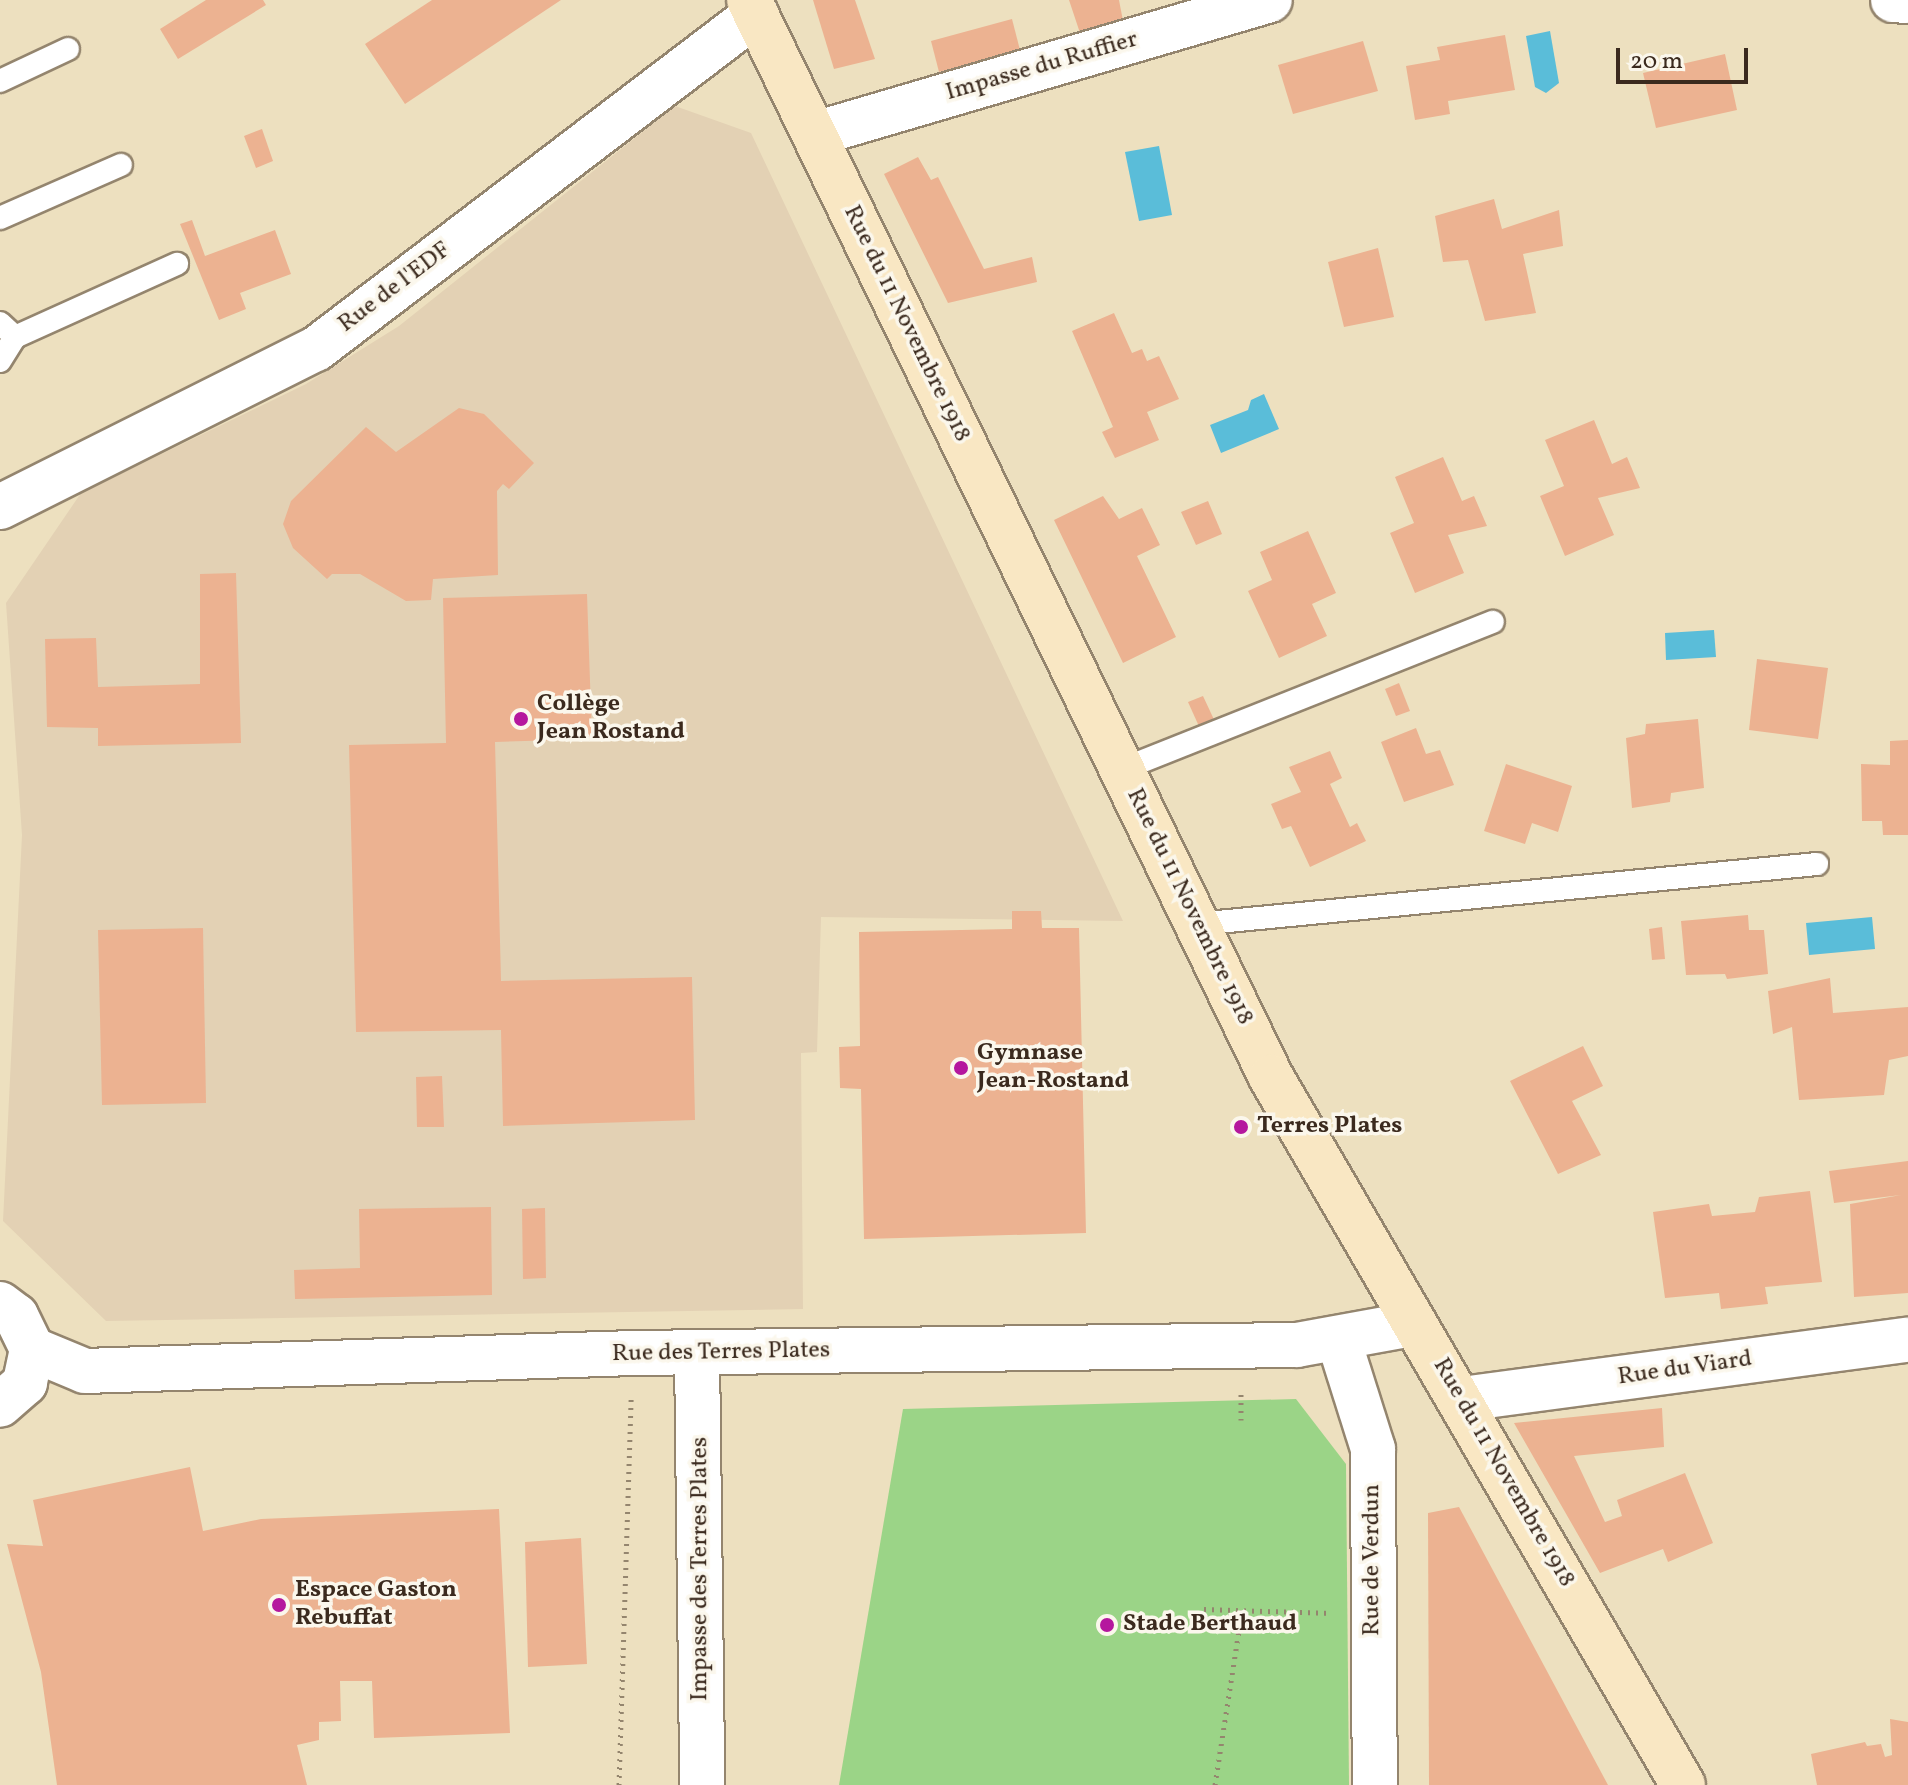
<!DOCTYPE html>
<meta charset="utf-8">
<style>
body{margin:0}
#map{position:relative;width:1908px;height:1785px;overflow:hidden;background:#ede0bf;font-family:Vollkorn,serif}
div>[style]{position:absolute}
[style*='--x']{left:calc(var(--x)*1px);top:calc(var(--y)*1px);width:calc(var(--w)*1px);rotate:calc(var(--a)*1deg)}
.built>*{inset:0;background:#e3d1b4}
.green>*{inset:0;background:#9bd487}
.water>*{inset:0;background:#5abdd9}
.building>*{inset:0;background:#ecb291}
.path>*{height:5px;margin-top:-2.5px;transform-origin:0;background:repeating-linear-gradient(90deg,#94856e 0 2px,transparent 0 8px)}
.roads{filter:drop-shadow(2px 0 #94856e) drop-shadow(-2px 0 #94856e) drop-shadow(0 2px #94856e) drop-shadow(0 -2px #94856e)}
.service>*{height:22px;margin:-11px;padding:0 11px;transform-origin:11px;border-radius:11px;background:#fff}
.minor>*{height:44px;margin:-22px;padding:0 22px;transform-origin:22px;border-radius:22px;background:#fff}
.secondary>*{height:44px;margin:-22px;padding:0 22px;transform-origin:22px;border-radius:22px;background:#f9e7c3}
.dots>*{width:22px;height:22px;translate:-50% -50%;box-sizing:border-box;border:4px solid #fbf7ec;border-radius:50%}
span{translate:-50% -50%;white-space:nowrap;text-align:center;line-height:1.15;-webkit-text-stroke:7px #fbf7ec;paint-order:stroke}
.street-label{font-size:24px;color:#3b2a1e}
.poi-label{font-size:24px;color:#3b2a1e;font-weight:700}
.left{translate:0 -50%;text-align:left}
.scale{position:absolute;left:1616px;top:48px;width:132px;height:36px;box-sizing:border-box;border:4px solid #3b2a1e;border-top:0;padding-left:10px;font-size:24px;line-height:28px;white-space:nowrap;color:#3b2a1e;-webkit-text-stroke:6px #fbf7ec;paint-order:stroke}
</style>
<div id="map">
<div class="built">
<i style="clip-path:polygon(675px 106px,751px 133px,1123px 921px,821px 917px,817px 1052px,801px 1053px,803px 1309px,106px 1321px,3px 1221px,22px 835px,6px 603px,81px 493px,306px 384px,399px 326px)"></i>
</div>
<div class="green">
<i style="clip-path:polygon(1296px 1399px,1346px 1464px,1349px 1785px,839px 1785px,903px 1409px)"></i>
</div>
<div class="water">
<i style="clip-path:polygon(1550px 31px,1559px 83px,1546px 93px,1535px 87px,1526px 36px)"></i>
<i style="clip-path:polygon(1159px 146px,1172px 215px,1139px 221px,1125px 152px)"></i>
<i style="clip-path:polygon(1264px 394px,1279px 429px,1221px 453px,1210px 425px,1248px 410px,1251px 400px)"></i>
<i style="clip-path:polygon(1714px 630px,1716px 657px,1666px 660px,1665px 633px)"></i>
<i style="clip-path:polygon(1872px 917px,1875px 949px,1809px 955px,1806px 923px)"></i>
</div>
<div class="building">
<i style="clip-path:polygon(206px 0,263px 0,266px 5px,178px 59px,160px 29px)"></i>
<i style="clip-path:polygon(432px 0,561px 0,405px 104px,365px 44px)"></i>
<i style="clip-path:polygon(813px 0,855px 0,875px 59px,834px 69px)"></i>
<i style="clip-path:polygon(1069px 0,1119px 0,1123px 21px,1080px 33px)"></i>
<i style="clip-path:polygon(1012px 19px,1020px 50px,939px 72px,931px 41px)"></i>
<i style="clip-path:polygon(1505px 35px,1515px 90px,1448px 101px,1450px 114px,1415px 120px,1406px 66px,1440px 60px,1437px 47px)"></i>
<i style="clip-path:polygon(1363px 41px,1378px 91px,1293px 114px,1278px 65px)"></i>
<i style="clip-path:polygon(1725px 54px,1737px 110px,1656px 128px,1643px 73px)"></i>
<i style="clip-path:polygon(262px 129px,273px 161px,256px 168px,244px 136px)"></i>
<i style="clip-path:polygon(918px 157px,931px 180px,938px 177px,984px 269px,1032px 257px,1037px 282px,948px 303px,884px 174px)"></i>
<i style="clip-path:polygon(1494px 199px,1502px 229px,1559px 210px,1563px 246px,1523px 254px,1536px 313px,1485px 321px,1468px 260px,1443px 262px,1435px 216px)"></i>
<i style="clip-path:polygon(192px 220px,205px 256px,275px 230px,291px 274px,240px 293px,246px 309px,219px 320px,180px 224px)"></i>
<i style="clip-path:polygon(1378px 248px,1394px 317px,1344px 327px,1328px 262px)"></i>
<i style="clip-path:polygon(1114px 313px,1132px 353px,1142px 349px,1147px 361px,1159px 356px,1179px 399px,1147px 412px,1159px 440px,1115px 458px,1102px 432px,1113px 427px,1072px 331px)"></i>
<i style="clip-path:polygon(459px 408px,484px 414px,534px 463px,509px 489px,503px 484px,497px 491px,498px 575px,433px 579px,431px 600px,406px 601px,360px 574px,332px 574px,327px 579px,293px 548px,283px 524px,291px 501px,366px 427px,396px 452px)"></i>
<i style="clip-path:polygon(1594px 420px,1612px 464px,1627px 457px,1640px 488px,1598px 498px,1614px 535px,1565px 556px,1540px 496px,1564px 486px,1545px 440px)"></i>
<i style="clip-path:polygon(1443px 457px,1462px 501px,1474px 496px,1487px 526px,1448px 535px,1464px 573px,1415px 593px,1390px 533px,1414px 523px,1395px 477px)"></i>
<i style="clip-path:polygon(1103px 496px,1119px 519px,1142px 508px,1160px 545px,1137px 556px,1176px 637px,1123px 663px,1054px 520px)"></i>
<i style="clip-path:polygon(1208px 501px,1222px 534px,1196px 545px,1181px 512px)"></i>
<i style="clip-path:polygon(1308px 531px,1336px 593px,1312px 604px,1327px 636px,1279px 658px,1248px 591px,1272px 580px,1260px 552px)"></i>
<i style="clip-path:polygon(236px 573px,241px 743px,98px 746px,98px 728px,47px 727px,45px 639px,96px 638px,98px 687px,200px 684px,200px 574px)"></i>
<i style="clip-path:polygon(587px 594px,592px 739px,495px 742px,501px 981px,692px 977px,695px 1120px,503px 1126px,501px 1030px,356px 1032px,349px 745px,446px 743px,443px 598px)"></i>
<i style="clip-path:polygon(1757px 659px,1828px 668px,1818px 739px,1749px 730px)"></i>
<i style="clip-path:polygon(1399px 683px,1410px 711px,1396px 716px,1385px 689px)"></i>
<i style="clip-path:polygon(1203px 696px,1217px 726px,1202px 733px,1188px 702px)"></i>
<i style="clip-path:polygon(1698px 719px,1704px 788px,1671px 793px,1670px 802px,1632px 808px,1626px 738px,1645px 734px,1646px 724px)"></i>
<i style="clip-path:polygon(1416px 728px,1426px 754px,1440px 750px,1454px 785px,1404px 802px,1381px 742px)"></i>
<i style="clip-path:polygon(1908px 740px,1908px 835px,1883px 835px,1882px 821px,1862px 821px,1861px 764px,1890px 765px,1890px 741px)"></i>
<i style="clip-path:polygon(1330px 751px,1342px 778px,1330px 784px,1350px 827px,1357px 823px,1366px 841px,1310px 867px,1291px 826px,1282px 829px,1271px 804px,1301px 792px,1289px 767px)"></i>
<i style="clip-path:polygon(1506px 764px,1572px 786px,1558px 832px,1532px 823px,1525px 844px,1484px 831px)"></i>
<i style="clip-path:polygon(1012px 911px,1041px 911px,1042px 928px,1079px 928px,1086px 1233px,864px 1239px,861px 1089px,840px 1088px,839px 1047px,860px 1046px,859px 932px,1012px 929px)"></i>
<i style="clip-path:polygon(1748px 915px,1749px 930px,1764px 930px,1768px 974px,1727px 979px,1725px 974px,1686px 975px,1681px 921px)"></i>
<i style="clip-path:polygon(1662px 927px,1665px 959px,1652px 960px,1649px 929px)"></i>
<i style="clip-path:polygon(203px 928px,206px 1103px,102px 1105px,98px 930px)"></i>
<i style="clip-path:polygon(1830px 978px,1833px 1013px,1908px 1007px,1908px 1056px,1889px 1060px,1884px 1095px,1799px 1100px,1792px 1027px,1773px 1034px,1768px 991px)"></i>
<i style="clip-path:polygon(1583px 1046px,1603px 1086px,1572px 1101px,1601px 1155px,1558px 1174px,1510px 1081px)"></i>
<i style="clip-path:polygon(442px 1076px,444px 1127px,417px 1127px,416px 1077px)"></i>
<i style="clip-path:polygon(1908px 1161px,1908px 1293px,1854px 1297px,1850px 1204px,1901px 1195px,1834px 1203px,1829px 1171px)"></i>
<i style="clip-path:polygon(1810px 1191px,1822px 1282px,1765px 1287px,1768px 1304px,1721px 1309px,1719px 1293px,1665px 1298px,1653px 1212px,1709px 1204px,1712px 1216px,1755px 1212px,1759px 1197px)"></i>
<i style="clip-path:polygon(491px 1207px,492px 1295px,295px 1299px,294px 1270px,360px 1268px,359px 1209px)"></i>
<i style="clip-path:polygon(545px 1208px,546px 1278px,523px 1279px,522px 1209px)"></i>
<i style="clip-path:polygon(1662px 1408px,1664px 1447px,1574px 1456px,1605px 1522px,1622px 1516px,1617px 1500px,1685px 1473px,1713px 1543px,1668px 1562px,1663px 1549px,1600px 1573px,1514px 1423px)"></i>
<i style="clip-path:polygon(190px 1467px,203px 1531px,261px 1519px,499px 1509px,510px 1733px,374px 1738px,372px 1681px,340px 1681px,341px 1721px,319px 1722px,319px 1740px,297px 1745px,307px 1785px,57px 1785px,41px 1672px,7px 1544px,43px 1546px,33px 1500px)"></i>
<i style="clip-path:polygon(1459px 1507px,1608px 1785px,1429px 1785px,1428px 1513px)"></i>
<i style="clip-path:polygon(581px 1538px,587px 1664px,528px 1667px,525px 1542px)"></i>
<i style="clip-path:polygon(1890px 1719px,1908px 1722px,1908px 1785px,1817px 1785px,1811px 1754px,1865px 1742px,1867px 1746px,1881px 1744px,1885px 1757px,1892px 1755px)"></i>
</div>
<div class="path">
<i style="--x:1241;--y:1420;--w:31;--a:-90"></i>
<i style="--x:1204;--y:1609;--w:128;--a:1.8"></i>
<i style="--x:619;--y:1785;--w:387;--a:-88.2"></i>
<i style="--x:1215;--y:1785;--w:177;--a:-81.2"></i>
</div>
<div class="roads">
<div class="service">
<i style="--x:0;--y:81;--w:75;--a:-25.2"></i>
<i style="--x:0;--y:218;--w:132;--a:-23.7"></i>
<i style="--x:0;--y:323;--w:21;--a:43"></i>
<i style="--x:0;--y:361;--w:28;--a:-58"></i>
<i style="--x:15;--y:337;--w:178;--a:-24.3"></i>
<i style="--x:1123;--y:769;--w:398;--a:-21.7"></i>
<i style="--x:1197;--y:924;--w:623;--a:-5.53"></i>
</div>
<div class="minor">
<i style="--x:1893;--y:0;--w:15;--a:4"></i>
<i style="--x:815;--y:134;--w:474;--a:-16.4"></i>
<i style="--x:0;--y:507;--w:353;--a:-26.6"></i>
<i style="--x:316;--y:349;--w:553;--a:-37.28"></i>
<i style="--x:0;--y:1304;--w:20;--a:37"></i>
<i style="--x:16;--y:1316;--w:37;--a:64"></i>
<i style="--x:32;--y:1349;--w:35;--a:102"></i>
<i style="--x:25;--y:1383;--w:33;--a:139"></i>
<i style="--x:1339;--y:1341;--w:113;--a:72.5"></i>
<i style="--x:1373;--y:1449;--w:336;--a:89.7"></i>
<i style="--x:32;--y:1349;--w:57;--a:22.5"></i>
<i style="--x:85;--y:1371;--w:547;--a:-1.88"></i>
<i style="--x:632;--y:1353;--w:665;--a:-0.69"></i>
<i style="--x:1297;--y:1345;--w:117;--a:-10.3"></i>
<i style="--x:697;--y:1352;--w:433;--a:89.3"></i>
<i style="--x:1463;--y:1399;--w:449;--a:-7.6"></i>
</div>
<div class="secondary">
<i style="--x:749;--y:0;--w:1197;--a:64.14"></i>
<i style="--x:1271;--y:1077;--w:819;--a:59.8"></i>
</div>
</div>
<div class="dots">
<i style="left:521px;top:719px;background:#b5179e"></i>
<i style="left:961px;top:1068px;background:#b5179e"></i>
<i style="left:1241px;top:1127px;background:#b5179e"></i>
<i style="left:279px;top:1605px;background:#b5179e"></i>
<i style="left:1107px;top:1625px;background:#b5179e"></i>
</div>
<div class="street-label">
<span style="left:1042px;top:67px;rotate:-16deg">Impasse du Ruffier</span>
<span style="left:395px;top:288px;rotate:-37deg">Rue de l'EDF</span>
<span style="left:906px;top:324px;rotate:64deg">Rue du 11 Novembre 1918</span>
<span style="left:1189px;top:907px;rotate:64deg">Rue du 11 Novembre 1918</span>
<span style="left:721px;top:1353px;rotate:-1deg">Rue des Terres Plates</span>
<span style="left:1685px;top:1369px;rotate:-8deg">Rue du Viard</span>
<span style="left:1503px;top:1473px;rotate:60deg">Rue du 11 Novembre 1918</span>
<span style="left:1373px;top:1560px;rotate:-90deg">Rue de Verdun</span>
<span style="left:701px;top:1569px;rotate:-90deg">Impasse des Terres Plates</span>
</div>
<div class="poi-label">
<span class="left" style="left:537px;top:719px">Collège<br>Jean Rostand</span>
<span class="left" style="left:977px;top:1068px">Gymnase<br>Jean-Rostand</span>
<span class="left" style="left:1257px;top:1127px">Terres Plates</span>
<span class="left" style="left:295px;top:1605px">Espace Gaston<br>Rebuffat</span>
<span class="left" style="left:1123px;top:1625px">Stade Berthaud</span>
</div>
<div class="scale">20 m</div>
</div>
